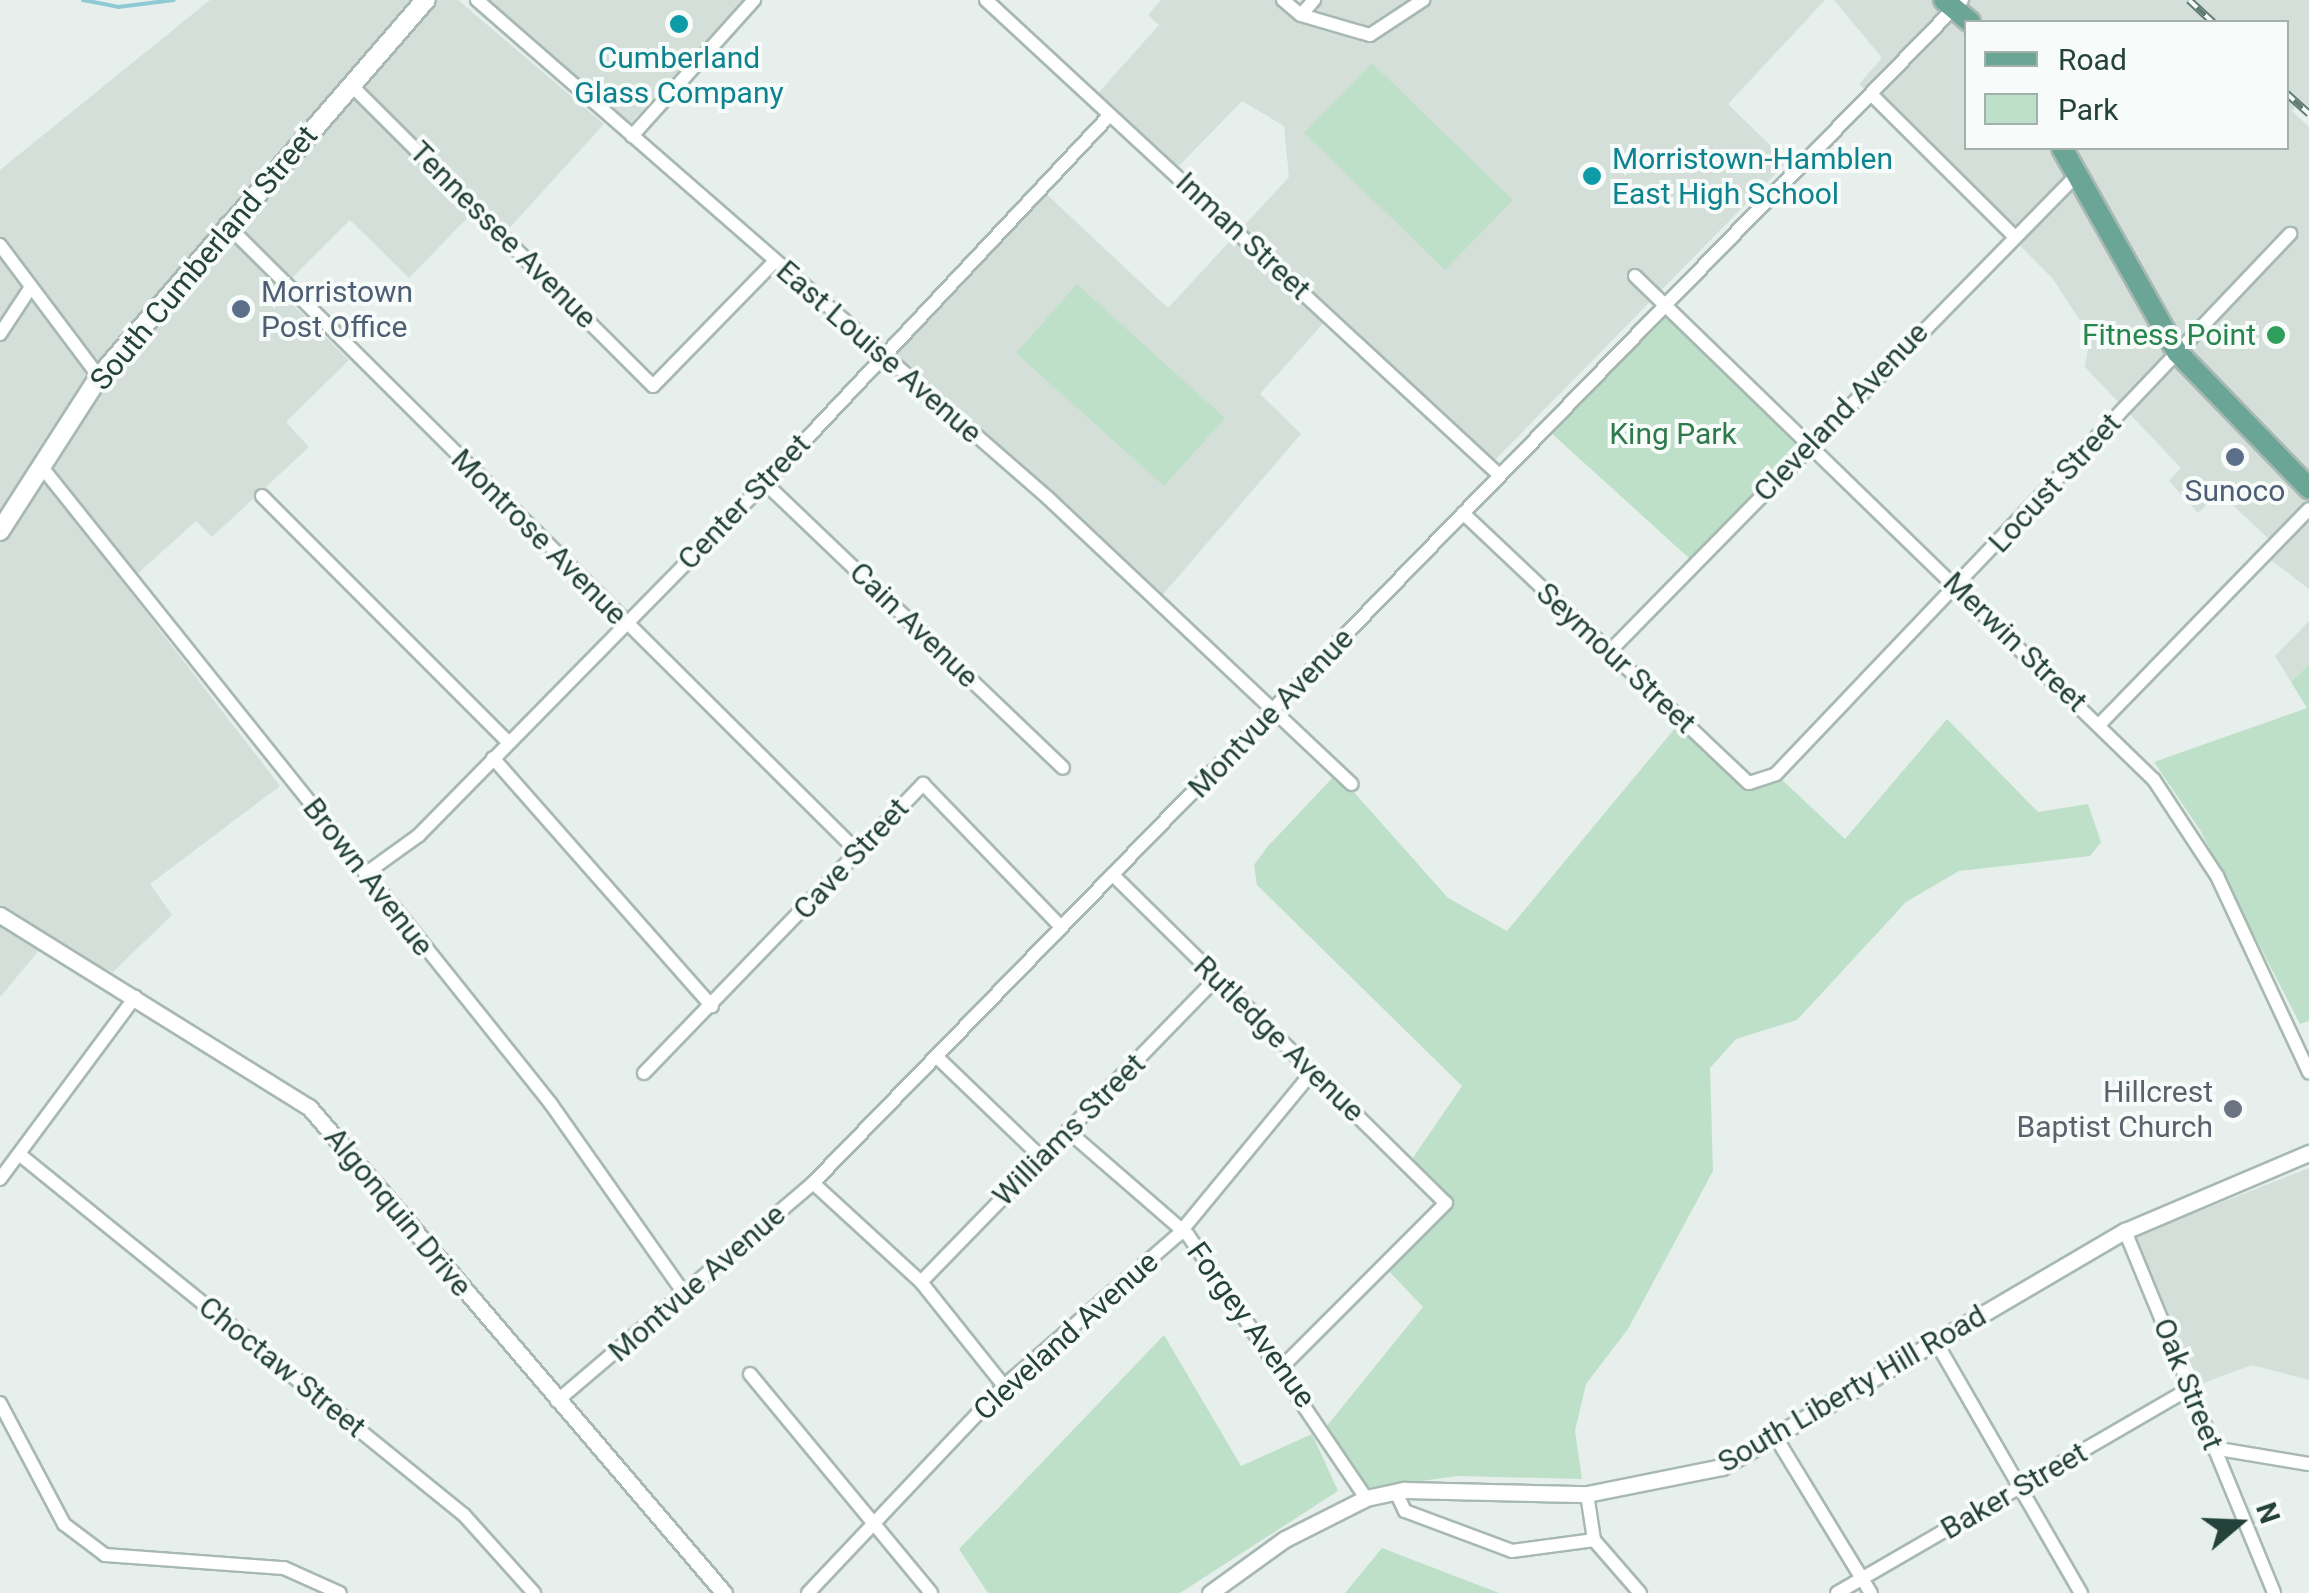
<!DOCTYPE html>
<style>
body{margin:0}
#map{position:relative;width:2309px;height:1593px;overflow:hidden;background:#e6efeb;font-family:Roboto,sans-serif}
div>[style]{position:absolute}
[style*='--x']{left:calc(var(--x)*1px);top:calc(var(--y)*1px);width:calc(var(--w)*1px);rotate:calc(var(--a)*1deg)}
.built>*{inset:0;background:#d4dfda}
.green>*{inset:0;background:#bfe0c8}
.stream>*{height:4px;margin:-2px;padding:0 2px;transform-origin:2px;border-radius:2px;background:#8ec9d4}
.roads{filter:drop-shadow(2px 0 #a8b8b2) drop-shadow(-2px 0 #a8b8b2) drop-shadow(0 2px #a8b8b2) drop-shadow(0 -2px #a8b8b2)}
.minor>*{height:12px;margin:-6px;padding:0 6px;transform-origin:6px;border-radius:6px;background:#fff}
.tertiary>*{height:15px;margin:-7.5px;padding:0 7.5px;transform-origin:7.5px;border-radius:7.5px;background:#fff}
.secondary>*{height:18px;margin:-9px;padding:0 9px;transform-origin:9px;border-radius:9px;background:#fff}
.primary>*{height:20px;margin:-10px;padding:0 10px;transform-origin:10px;border-radius:10px;background:#6aa596}
.rail>*{height:8px;margin-top:-4px;transform-origin:0;background:repeating-linear-gradient(90deg,#f7fbf9 0 11px,#5f7d75 0 22px);box-sizing:border-box;border-block:2px solid #5f7d75}
.dots>*{width:28px;height:28px;translate:-50% -50%;box-sizing:border-box;border:5px solid #f7fbf9;border-radius:50%}
span{translate:-50% -50%;white-space:nowrap;text-align:center;line-height:1.15;-webkit-text-stroke:8px #f7fbf9;paint-order:stroke}
.culture-label{font-size:30px;color:#0d838f}
.left{translate:0 -50%;text-align:left}
.street-label{font-size:30px;color:#24423a}
.service-label{font-size:30px;color:#4e5e75}
.leisure-label{font-size:30px;color:#27864d}
.right{translate:-100% -50%;text-align:right}
.park-label{font-size:30px;color:#2d7a4b}
.worship-label{font-size:30px;color:#5b616d}
.legend{position:absolute;left:1964px;top:20px;width:325px;height:130px;box-sizing:border-box;background:#f7fbf9;border:2px solid #a3b1ad;margin:0;padding:12px 18px;list-style:none;font-size:30px;color:#24423a}
.legend li{display:flex;align-items:center;gap:20px;height:50px}
.legend b{width:50px;border:2px solid #a3b1ad}
.north{position:absolute;left:2189px;top:1473px;width:100px;height:100px;-webkit-text-stroke:8px #f7fbf9;paint-order:stroke;rotate:71deg;font-size:28px;font-weight:700;line-height:40px;text-align:center;color:#24423a}
.north::after{content:'';display:block;margin:auto;width:35px;height:45px;background:#24423a;clip-path:polygon(50% 0,100% 100%,50% 72%,0 100%)}
</style>
<div id="map">
<div class="built">
<i style="clip-path:polygon(210px 0,458px 0,604px 124px,504px 234px,477px 208px,409px 278px,350px 220px,279px 291px,349px 360px,286px 422px,309px 447px,212px 537px,196px 521px,125px 585px,280px 786px,150px 884px,172px 915px,113px 972px,46px 942px,0 997px,0 170px)"></i>
<i style="clip-path:polygon(488px 0,743px 0,629px 125px)"></i>
<i style="clip-path:polygon(1161px 0,1283px 0,1301px 15px,1314px 0,1825px 0,1728px 104px,1787px 162px,1489px 466px,1329px 317px,1260px 394px,1301px 434px,1159px 599px,882px 356px,1041px 189px,1168px 308px,1289px 177px,1284px 126px,1242px 101px,1173px 172px,1092px 100px,1159px 25px,1148px 15px)"></i>
<i style="clip-path:polygon(evenodd,1834px 0,2309px 0,2309px 107px,2301px 100px,2292px 111px,2309px 127px,2309px 589px,2263px 554px,2273px 543px,2220px 493px,2198px 513px,2169px 481px,2181px 468px,2085px 367px,2090px 336px,2053px 279px,1859px 84px,1882px 58px,1834px 0,1966px 22px,2286px 22px,2286px 148px,1966px 148px,1966px 22px)"></i>
<i style="clip-path:polygon(2309px 621px,2309px 664px,2291px 682px,2275px 656px)"></i>
<i style="clip-path:polygon(2309px 1168px,2309px 1380px,2252px 1365px,2190px 1388px,2129px 1239px)"></i>
</div>
<div class="green">
<i style="clip-path:polygon(1372px 63px,1513px 200px,1445px 270px,1304px 133px)"></i>
<i style="clip-path:polygon(1077px 284px,1225px 418px,1164px 486px,1016px 353px)"></i>
<i style="clip-path:polygon(1664px 313px,1801px 444px,1690px 559px,1549px 431px)"></i>
<i style="clip-path:polygon(2309px 664px,2309px 1021px,2300px 1024px,2200px 830px,2154px 762px,2307px 708px,2291px 682px)"></i>
<i style="clip-path:polygon(1947px 719px,2038px 812px,2088px 804px,2101px 842px,2090px 856px,1959px 871px,1906px 902px,1797px 1020px,1736px 1039px,1710px 1068px,1713px 1171px,1628px 1329px,1586px 1384px,1575px 1431px,1582px 1479px,1458px 1476px,1361px 1489px,1326px 1427px,1423px 1307px,1384px 1266px,1445px 1203px,1408px 1165px,1462px 1086px,1257px 885px,1254px 865px,1268px 846px,1337px 773px,1448px 898px,1507px 931px,1676px 727px,1749px 783px,1776px 774px,1845px 839px)"></i>
<i style="clip-path:polygon(1164px 1335px,1241px 1466px,1312px 1434px,1338px 1491px,1180px 1593px,988px 1593px,959px 1549px)"></i>
<i style="clip-path:polygon(1382px 1548px,1499px 1593px,1345px 1593px)"></i>
</div>
<div class="stream">
<i style="--x:83;--y:0;--w:36;--a:11"></i>
<i style="--x:118;--y:7;--w:56;--a:-7.1"></i>
</div>
<div class="roads">
<div class="minor">
<i style="--x:477;--y:0;--w:758;--a:41.09"></i>
<i style="--x:1048;--y:498;--w:417;--a:43.3"></i>
<i style="--x:986;--y:0;--w:698;--a:42.79"></i>
<i style="--x:1283;--y:0;--w:23;--a:40"></i>
<i style="--x:1301;--y:15;--w:72;--a:16.2"></i>
<i style="--x:1370;--y:35;--w:64;--a:-33.4"></i>
<i style="--x:1301;--y:15;--w:20;--a:-49"></i>
<i style="--x:352;--y:86;--w:425;--a:44.9"></i>
<i style="--x:653;--y:386;--w:173;--a:-45.7"></i>
<i style="--x:1872;--y:95;--w:200;--a:44.8"></i>
<i style="--x:632;--y:136;--w:183;--a:-48.1"></i>
<i style="--x:226;--y:224;--w:887;--a:44.82"></i>
<i style="--x:0;--y:245;--w:165;--a:53.1"></i>
<i style="--x:1635;--y:276;--w:723;--a:44.16"></i>
<i style="--x:2154;--y:780;--w:115;--a:56.7"></i>
<i style="--x:2217;--y:876;--w:217;--a:64.9"></i>
<i style="--x:0;--y:334;--w:56;--a:-56.6"></i>
<i style="--x:41;--y:466;--w:817;--a:51.36"></i>
<i style="--x:551;--y:1104;--w:233;--a:54.9"></i>
<i style="--x:765;--y:483;--w:412;--a:43.7"></i>
<i style="--x:262;--y:496;--w:348;--a:45"></i>
<i style="--x:1463;--y:513;--w:393;--a:43.4"></i>
<i style="--x:1749;--y:783;--w:28;--a:-18"></i>
<i style="--x:1776;--y:774;--w:746;--a:-46.41"></i>
<i style="--x:1609;--y:652;--w:667;--a:-45.55"></i>
<i style="--x:2099;--y:725;--w:301;--a:-45.8"></i>
<i style="--x:493;--y:758;--w:331;--a:48.6"></i>
<i style="--x:365;--y:874;--w:67;--a:-35.8"></i>
<i style="--x:419;--y:835;--w:494;--a:-45.5"></i>
<i style="--x:765;--y:483;--w:503;--a:-46.85"></i>
<i style="--x:1113;--y:875;--w:467;--a:44.6"></i>
<i style="--x:1446;--y:1203;--w:232;--a:135"></i>
<i style="--x:937;--y:1057;--w:144;--a:43.9"></i>
<i style="--x:644;--y:1073;--w:402;--a:-46"></i>
<i style="--x:923;--y:784;--w:194;--a:46"></i>
<i style="--x:1069;--y:1132;--w:157;--a:40.9"></i>
<i style="--x:1188;--y:1235;--w:318;--a:55.9"></i>
<i style="--x:19;--y:1154;--w:573;--a:39.05"></i>
<i style="--x:464;--y:1515;--w:105;--a:48.1"></i>
<i style="--x:0;--y:1179;--w:227;--a:-53.4"></i>
<i style="--x:813;--y:1183;--w:147;--a:42.5"></i>
<i style="--x:921;--y:1282;--w:133;--a:51.4"></i>
<i style="--x:2125;--y:1231;--w:391;--a:67.6"></i>
<i style="--x:921;--y:1282;--w:424;--a:-45.8"></i>
<i style="--x:1936;--y:1342;--w:290;--a:60"></i>
<i style="--x:750;--y:1374;--w:284;--a:50.4"></i>
<i style="--x:557;--y:1401;--w:336;--a:-40.4"></i>
<i style="--x:813;--y:1183;--w:1649;--a:-45.84"></i>
<i style="--x:0;--y:1403;--w:137;--a:62.1"></i>
<i style="--x:64;--y:1524;--w:51;--a:37.1"></i>
<i style="--x:105;--y:1555;--w:179;--a:4.2"></i>
<i style="--x:284;--y:1568;--w:61;--a:24.1"></i>
<i style="--x:1775;--y:1436;--w:184;--a:58.6"></i>
<i style="--x:2213;--y:1448;--w:97;--a:9.5"></i>
<i style="--x:1396;--y:1492;--w:21;--a:65"></i>
<i style="--x:1405;--y:1511;--w:114;--a:20.5"></i>
<i style="--x:1512;--y:1551;--w:83;--a:-7.6"></i>
<i style="--x:1587;--y:1494;--w:47;--a:81.3"></i>
<i style="--x:1594;--y:1540;--w:70;--a:49"></i>
<i style="--x:808;--y:1593;--w:285;--a:-46.6"></i>
<i style="--x:1004;--y:1386;--w:230;--a:-41"></i>
<i style="--x:1178;--y:1235;--w:212;--a:-50.5"></i>
<i style="--x:1837;--y:1593;--w:408;--a:-30.1"></i>
</div>
<div class="tertiary">
<i style="--x:0;--y:915;--w:364;--a:31.9"></i>
<i style="--x:309;--y:1107;--w:639;--a:49.51"></i>
<i style="--x:1210;--y:1593;--w:92;--a:-35.8"></i>
<i style="--x:1285;--y:1539;--w:91;--a:-26.8"></i>
<i style="--x:1366;--y:1498;--w:40;--a:-12"></i>
<i style="--x:1405;--y:1490;--w:182;--a:1.3"></i>
<i style="--x:1587;--y:1494;--w:138;--a:-11.3"></i>
<i style="--x:1722;--y:1467;--w:467;--a:-30.4"></i>
<i style="--x:2125;--y:1231;--w:200;--a:-23"></i>
</div>
<div class="secondary">
<i style="--x:0;--y:531;--w:183;--a:-57.3"></i>
<i style="--x:99;--y:377;--w:499;--a:-49.1"></i>
</div>
<div class="primary">
<i style="--x:1944;--y:0;--w:34;--a:40"></i>
<i style="--x:2062;--y:148;--w:234;--a:60.6"></i>
<i style="--x:2177;--y:352;--w:190;--a:45.9"></i>
</div>
</div>
<div class="rail">
<i style="--x:2189;--y:0;--w:33;--a:43"></i>
<i style="--x:2286;--y:93;--w:31;--a:42"></i>
</div>
<div class="dots">
<i style="left:679px;top:24px;background:#0f9aa8"></i>
<i style="left:1592px;top:176px;background:#0f9aa8"></i>
<i style="left:241px;top:309px;background:#5c6f8a"></i>
<i style="left:2276px;top:335px;background:#2e9e5b"></i>
<i style="left:2235px;top:457px;background:#5c6f8a"></i>
<i style="left:2233px;top:1109px;background:#6b7280"></i>
</div>
<div class="culture-label">
<span style="left:679px;top:75px">Cumberland<br>Glass Company</span>
<span class="left" style="left:1612px;top:176px">Morristown-Hamblen<br>East High School</span>
</div>
<div class="street-label">
<span style="left:503px;top:235px;rotate:45deg">Tennessee Avenue</span>
<span style="left:1243px;top:236px;rotate:43deg">Inman Street</span>
<span style="left:204px;top:258px;rotate:-50deg">South Cumberland Street</span>
<span style="left:879px;top:352px;rotate:41deg">East Louise Avenue</span>
<span style="left:1841px;top:412px;rotate:-46deg">Cleveland Avenue</span>
<span style="left:2055px;top:483px;rotate:-47deg">Locust Street</span>
<span style="left:744px;top:502px;rotate:-46deg">Center Street</span>
<span style="left:539px;top:537px;rotate:45deg">Montrose Avenue</span>
<span style="left:914px;top:625px;rotate:44deg">Cain Avenue</span>
<span style="left:2015px;top:642px;rotate:44deg">Merwin Street</span>
<span style="left:1616px;top:658px;rotate:43deg">Seymour Street</span>
<span style="left:1271px;top:713px;rotate:-46deg">Montvue Avenue</span>
<span style="left:851px;top:859px;rotate:-47deg">Cave Street</span>
<span style="left:368px;top:877px;rotate:52deg">Brown Avenue</span>
<span style="left:1279px;top:1039px;rotate:44deg">Rutledge Avenue</span>
<span style="left:1069px;top:1130px;rotate:-45deg">Williams Street</span>
<span style="left:398px;top:1212px;rotate:50deg">Algonquin Drive</span>
<span style="left:697px;top:1283px;rotate:-41deg">Montvue Avenue</span>
<span style="left:1251px;top:1325px;rotate:54deg">Forgey Avenue</span>
<span style="left:1066px;top:1336px;rotate:-42deg">Cleveland Avenue</span>
<span style="left:282px;top:1367px;rotate:39deg">Choctaw Street</span>
<span style="left:2188px;top:1384px;rotate:68deg">Oak Street</span>
<span style="left:1852px;top:1389px;rotate:-30deg">South Liberty Hill Road</span>
<span style="left:2014px;top:1491px;rotate:-30deg">Baker Street</span>
</div>
<div class="service-label">
<span class="left" style="left:261px;top:309px">Morristown<br>Post Office</span>
<span style="left:2235px;top:491px">Sunoco</span>
</div>
<div class="leisure-label">
<span class="right" style="left:2256px;top:335px">Fitness Point</span>
</div>
<div class="park-label">
<span style="left:1673px;top:434px">King Park</span>
</div>
<div class="worship-label">
<span class="right" style="left:2213px;top:1109px">Hillcrest<br>Baptist Church</span>
</div>
<ul class="legend">
<li><b style="height:12px;background:#6aa596"></b>Road</li>
<li><b style="height:28px;background:#bfe0c8"></b>Park</li>
</ul>
<div class="north">N</div>
</div>
